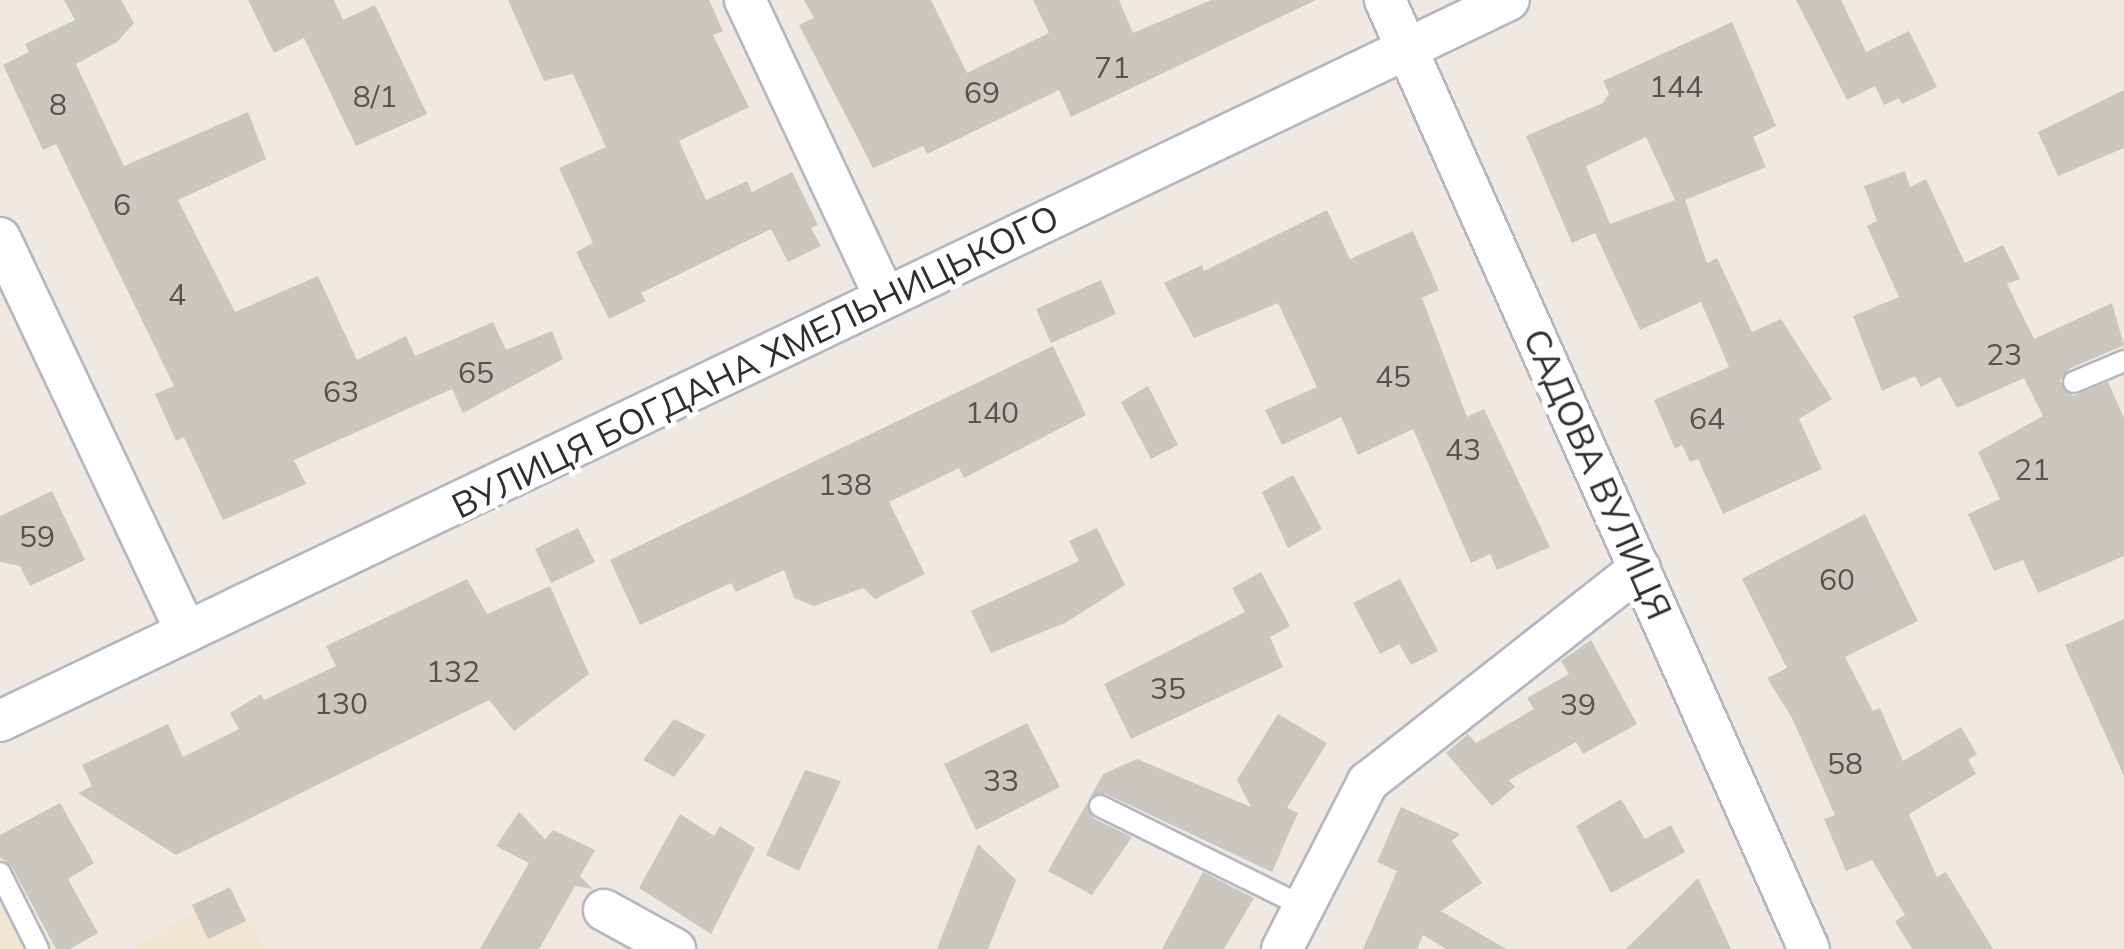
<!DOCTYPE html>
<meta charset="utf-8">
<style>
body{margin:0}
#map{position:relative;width:2124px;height:949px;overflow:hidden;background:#efe9e1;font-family:Mulish,sans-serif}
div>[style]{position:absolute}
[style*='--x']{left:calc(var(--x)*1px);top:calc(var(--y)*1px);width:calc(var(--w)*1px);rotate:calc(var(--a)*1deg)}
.education>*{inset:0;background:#f0e6d1}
.building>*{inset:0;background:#cbc7bf}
.roads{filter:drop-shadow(2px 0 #b4b7c1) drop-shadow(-2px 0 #b4b7c1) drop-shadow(0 2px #b4b7c1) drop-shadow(0 -2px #b4b7c1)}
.lane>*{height:20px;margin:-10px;padding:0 10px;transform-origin:10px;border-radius:10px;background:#fff}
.street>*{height:40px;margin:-20px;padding:0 20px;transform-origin:20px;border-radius:20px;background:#fff}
span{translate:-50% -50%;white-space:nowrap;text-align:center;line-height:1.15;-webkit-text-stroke:10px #fff;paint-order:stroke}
.number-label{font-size:30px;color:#555452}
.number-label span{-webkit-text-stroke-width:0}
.street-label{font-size:35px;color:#2e2e2e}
</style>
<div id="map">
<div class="education">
<i style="clip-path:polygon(0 843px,62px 949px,0 949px)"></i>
<i style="clip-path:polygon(228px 893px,266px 949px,132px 949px)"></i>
</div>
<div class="building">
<i style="clip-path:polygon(64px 0,121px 0,134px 23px,117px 42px,76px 64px,124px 166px,248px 112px,266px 159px,178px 200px,235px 312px,318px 276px,357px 360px,406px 336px,415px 356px,493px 322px,506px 350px,552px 331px,563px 359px,463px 413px,452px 389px,294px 460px,306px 484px,223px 520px,184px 437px,176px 441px,155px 394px,174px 386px,56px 144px,43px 150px,3px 65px,29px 52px,25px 44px,75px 20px)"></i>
<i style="clip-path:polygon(248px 0,334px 0,343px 20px,375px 5px,427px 114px,356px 146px,304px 38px,274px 53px)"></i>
<i style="clip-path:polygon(508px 0,709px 0,723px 31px,713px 35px,749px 107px,679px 141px,706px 200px,747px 181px,752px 192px,792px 172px,818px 225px,811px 228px,821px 246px,788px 262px,771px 229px,641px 293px,646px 301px,609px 319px,576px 252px,593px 243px,559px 168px,606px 147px,573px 74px,544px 81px)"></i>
<i style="clip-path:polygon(804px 0,931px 0,967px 73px,1049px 33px,1033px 0,1119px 0,1133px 33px,1211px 0,1316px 0,1071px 117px,1059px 90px,927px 154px,923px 146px,873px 168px,799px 25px,814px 18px)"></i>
<i style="clip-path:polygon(1796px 0,1841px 0,1866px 52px,1909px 31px,1937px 87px,1902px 104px,1899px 98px,1884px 105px,1875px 86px,1847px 100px)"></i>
<i style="clip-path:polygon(evenodd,1732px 22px,1776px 126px,1753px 137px,1766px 167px,1685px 200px,1707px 263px,1717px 258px,1752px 332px,1781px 319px,1832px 399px,1799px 419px,1822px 469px,1723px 514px,1698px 459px,1690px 462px,1682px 445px,1675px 449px,1654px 400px,1729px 367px,1701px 302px,1640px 330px,1595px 233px,1572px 243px,1526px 136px,1603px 103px,1609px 94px,1603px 81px,1732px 22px,1646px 137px,1675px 200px,1610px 224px,1586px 166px,1646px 137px)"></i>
<i style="clip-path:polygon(2124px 90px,2124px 148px,2058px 176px,2038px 132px)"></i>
<i style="clip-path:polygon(1905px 171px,1910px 187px,1926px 179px,1965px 263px,2003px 245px,2020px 279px,2007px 284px,2034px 339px,2112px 303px,2124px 345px,2069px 369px,2060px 381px,2073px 396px,2108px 382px,2124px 418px,2124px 556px,2038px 593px,2023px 560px,1994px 571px,1968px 514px,2000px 499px,1978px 452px,2043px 416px,2024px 378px,1957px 408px,1940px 377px,1921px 387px,1915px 376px,1882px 391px,1853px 316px,1899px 297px,1867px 226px,1877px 221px,1864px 186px)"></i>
<i style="clip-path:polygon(1327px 210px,1350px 259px,1413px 231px,1439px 290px,1422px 298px,1467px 417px,1484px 409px,1550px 547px,1497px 570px,1490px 554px,1471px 563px,1413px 429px,1358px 455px,1341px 417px,1282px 445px,1265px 410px,1317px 387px,1278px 303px,1194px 338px,1164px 283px,1202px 265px,1204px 271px)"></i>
<i style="clip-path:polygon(1101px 280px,1116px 314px,1051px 343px,1036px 309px)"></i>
<i style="clip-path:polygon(1053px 346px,1086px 415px,964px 478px,959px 468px,889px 502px,925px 574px,875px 599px,863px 588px,814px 606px,794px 598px,784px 570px,736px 592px,731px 583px,640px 625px,610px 560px)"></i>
<i style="clip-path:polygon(1148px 386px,1178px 445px,1151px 459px,1121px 402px)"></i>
<i style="clip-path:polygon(1293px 475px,1322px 529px,1288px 548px,1262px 492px)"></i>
<i style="clip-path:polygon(52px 491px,85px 560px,30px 586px,20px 566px,0 562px,0 516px)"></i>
<i style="clip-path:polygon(1865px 514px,1918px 621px,1845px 657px,1873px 711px,1880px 708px,1903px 761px,1961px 727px,1977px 754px,1968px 760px,1976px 774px,1909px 814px,1937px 877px,1946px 872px,1993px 949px,1912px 949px,1895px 921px,1905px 915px,1872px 860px,1846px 871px,1824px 819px,1835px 815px,1792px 718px,1767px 678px,1787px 668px,1742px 579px)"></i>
<i style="clip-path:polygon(578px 528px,595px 562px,551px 583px,535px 549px)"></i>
<i style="clip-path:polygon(1097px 528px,1125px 585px,1065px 623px,991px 653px,971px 611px,1079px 561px,1069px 541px)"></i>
<i style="clip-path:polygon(1261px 572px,1290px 626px,1270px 637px,1283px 667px,1131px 739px,1104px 684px,1245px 612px,1232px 588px)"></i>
<i style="clip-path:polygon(467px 579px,487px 614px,550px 586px,589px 674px,514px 731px,489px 700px,176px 855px,78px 793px,92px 786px,82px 765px,168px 724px,183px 757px,239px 729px,230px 713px,261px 694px,264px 700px,336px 666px,326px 646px)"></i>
<i style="clip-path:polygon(1400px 579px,1438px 651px,1411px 665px,1399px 644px,1380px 654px,1353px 603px)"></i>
<i style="clip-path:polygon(2124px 619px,2124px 776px,2065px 645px)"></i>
<i style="clip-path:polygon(1591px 640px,1637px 724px,1583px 754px,1576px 742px,1509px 780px,1515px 787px,1492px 806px,1446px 753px,1468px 734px,1476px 743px,1534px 709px,1527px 698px,1569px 674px,1561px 661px)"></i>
<i style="clip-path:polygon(1278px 714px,1327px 743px,1287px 808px,1298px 813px,1272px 872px,1106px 794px,1091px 796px,1103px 774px,1137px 759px,1251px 807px,1237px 780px)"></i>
<i style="clip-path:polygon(674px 719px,706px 735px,674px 777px,643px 760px)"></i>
<i style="clip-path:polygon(1027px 723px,1060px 787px,976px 830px,944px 764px)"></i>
<i style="clip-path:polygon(805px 770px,841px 781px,799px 871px,766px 855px)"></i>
<i style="clip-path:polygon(1621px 799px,1645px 839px,1671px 825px,1685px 852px,1611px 893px,1576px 826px)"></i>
<i style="clip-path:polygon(60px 803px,94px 863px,68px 879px,98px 933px,70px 949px,56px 949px,12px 867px,0 857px,0 835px)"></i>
<i style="clip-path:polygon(1087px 803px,1093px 818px,1132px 837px,1092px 895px,1048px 871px)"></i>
<i style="clip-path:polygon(1401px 807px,1460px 834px,1452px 841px,1482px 883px,1441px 911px,1506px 949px,1446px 949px,1423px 935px,1417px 949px,1363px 949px,1397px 871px,1377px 862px)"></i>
<i style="clip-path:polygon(519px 812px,545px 839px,553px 830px,595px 850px,580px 876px,593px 889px,575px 886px,539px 949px,480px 949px,529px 863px,496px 846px)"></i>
<i style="clip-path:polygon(680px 814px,714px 836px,720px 826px,755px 848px,711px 934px,639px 888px)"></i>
<i style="clip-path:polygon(978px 844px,1016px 880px,988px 949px,937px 949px)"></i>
<i style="clip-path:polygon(1203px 872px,1254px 898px,1224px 949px,1162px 949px)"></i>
<i style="clip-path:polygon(1698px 878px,1731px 949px,1626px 949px)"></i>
<i style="clip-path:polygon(230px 887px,246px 921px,208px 939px,192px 905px)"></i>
</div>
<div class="roads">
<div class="lane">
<i style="--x:2074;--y:382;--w:54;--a:-22.8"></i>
<i style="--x:1100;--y:806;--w:225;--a:26.3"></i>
<i style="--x:0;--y:873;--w:85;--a:63.4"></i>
</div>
<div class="street">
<i style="--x:745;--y:0;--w:329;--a:64.8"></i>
<i style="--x:1385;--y:0;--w:1039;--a:65.93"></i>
<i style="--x:0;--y:238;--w:436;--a:64.7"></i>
<i style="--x:0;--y:721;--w:1672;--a:-25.54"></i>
<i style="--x:604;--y:910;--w:81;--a:28.8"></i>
<i style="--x:1282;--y:949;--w:188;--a:-62.8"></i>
<i style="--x:1368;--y:782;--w:346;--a:-38.2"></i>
</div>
</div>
<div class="number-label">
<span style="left:1112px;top:67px">71</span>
<span style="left:1676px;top:86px">144</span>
<span style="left:982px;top:92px">69</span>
<span style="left:375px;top:96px">8/1</span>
<span style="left:58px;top:104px">8</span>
<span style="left:122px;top:204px">6</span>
<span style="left:177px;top:294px">4</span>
<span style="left:2004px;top:354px">23</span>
<span style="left:476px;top:372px">65</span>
<span style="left:1393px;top:376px">45</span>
<span style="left:341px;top:391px">63</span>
<span style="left:992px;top:412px">140</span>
<span style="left:1707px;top:418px">64</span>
<span style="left:1463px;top:449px">43</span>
<span style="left:2032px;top:469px">21</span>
<span style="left:845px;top:484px">138</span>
<span style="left:37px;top:536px">59</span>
<span style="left:1837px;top:579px">60</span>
<span style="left:453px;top:671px">132</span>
<span style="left:1168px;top:688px">35</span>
<span style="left:341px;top:703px">130</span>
<span style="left:1578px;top:704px">39</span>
<span style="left:1845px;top:763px">58</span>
<span style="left:1001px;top:780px">33</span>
</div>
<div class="street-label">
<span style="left:755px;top:361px;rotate:-26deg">ВУЛИЦЯ БОГДАНА ХМЕЛЬНИЦЬКОГО</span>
<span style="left:1598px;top:474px;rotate:66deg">САДОВА ВУЛИЦЯ</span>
</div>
</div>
